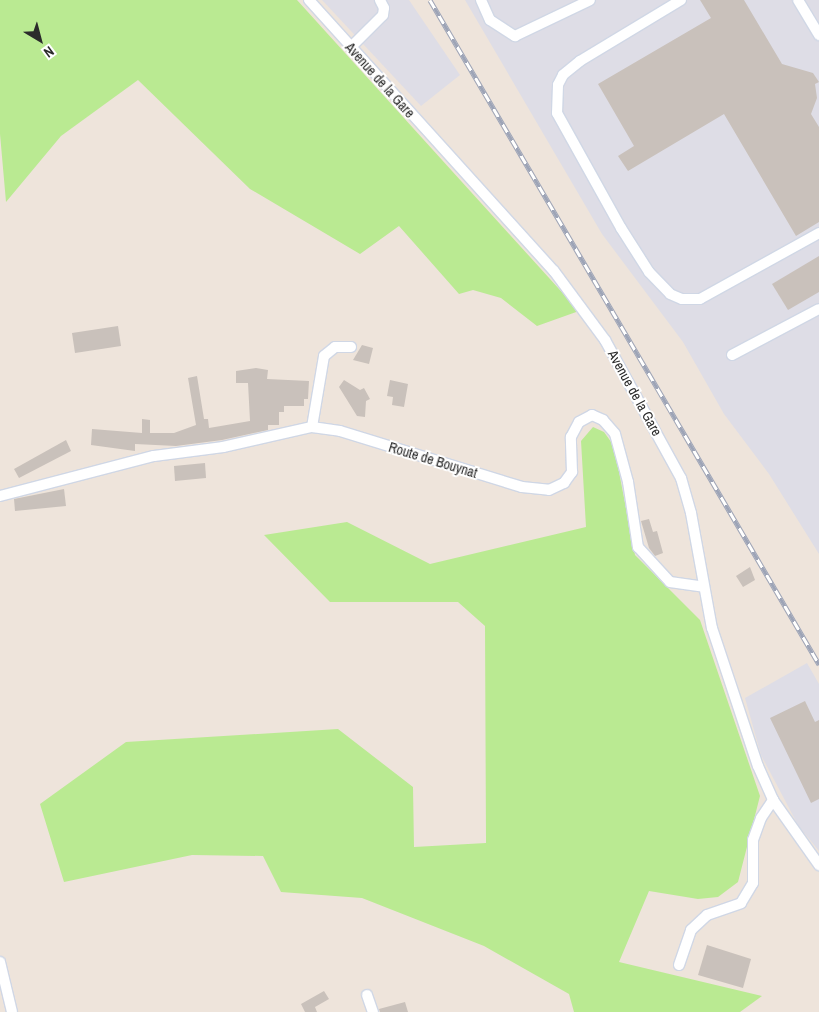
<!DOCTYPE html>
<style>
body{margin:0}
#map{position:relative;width:819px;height:1012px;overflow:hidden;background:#eee4db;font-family:"Archivo Narrow",sans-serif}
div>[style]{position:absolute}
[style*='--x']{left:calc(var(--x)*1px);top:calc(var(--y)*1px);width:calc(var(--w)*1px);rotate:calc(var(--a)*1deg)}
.industrial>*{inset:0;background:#dedde6}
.green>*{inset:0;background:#baea92}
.building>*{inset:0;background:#c9c1bb}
.roads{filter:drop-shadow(1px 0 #d0d7e5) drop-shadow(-1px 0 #d0d7e5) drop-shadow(0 1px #d0d7e5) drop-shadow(0 -1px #d0d7e5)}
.minor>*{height:10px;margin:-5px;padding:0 5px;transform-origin:5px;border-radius:5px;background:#fff}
.rail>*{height:5px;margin-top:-2.5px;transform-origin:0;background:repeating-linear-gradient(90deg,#fff 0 9px,#9da4b7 0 18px);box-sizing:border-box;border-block:1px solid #9da4b7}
span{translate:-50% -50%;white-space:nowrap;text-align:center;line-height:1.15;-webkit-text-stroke:4px #fff;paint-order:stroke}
.street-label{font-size:14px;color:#2b2b2b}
.north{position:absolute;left:15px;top:15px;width:50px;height:50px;-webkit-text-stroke:4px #fff;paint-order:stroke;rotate:143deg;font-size:14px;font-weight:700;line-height:20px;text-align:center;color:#2b2b2b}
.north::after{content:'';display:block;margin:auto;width:18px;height:22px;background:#2b2b2b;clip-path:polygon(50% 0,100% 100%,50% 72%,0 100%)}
</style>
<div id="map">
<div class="industrial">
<i style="clip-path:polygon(322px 0,409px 0,460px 75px,421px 106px)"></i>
<i style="clip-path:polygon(465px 0,819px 0,819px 554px,769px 474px,724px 414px,683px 342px,602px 234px)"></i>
<i style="clip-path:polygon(807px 663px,819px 684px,819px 851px,798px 825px,761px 755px,745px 698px)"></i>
</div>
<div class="green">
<i style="clip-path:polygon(0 0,297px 0,579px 311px,537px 326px,501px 298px,473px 290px,459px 294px,399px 226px,360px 254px,250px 189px,138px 80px,61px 136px,6px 202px,0 134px)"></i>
<i style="clip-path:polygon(593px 427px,604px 432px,614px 446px,635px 555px,700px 620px,760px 796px,738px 882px,718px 897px,698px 899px,649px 891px,619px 962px,762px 996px,740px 1012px,574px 1012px,569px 994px,484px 946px,362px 898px,281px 892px,263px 856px,192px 855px,64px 882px,40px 804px,126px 742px,338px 729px,413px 787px,414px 847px,486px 843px,485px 626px,458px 602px,330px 602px,264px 535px,347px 522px,430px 564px,586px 527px,581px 441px)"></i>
</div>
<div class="building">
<i style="clip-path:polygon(700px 0,744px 0,782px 64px,813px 73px,819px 82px,815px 84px,817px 98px,811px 114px,819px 127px,819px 222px,796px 236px,724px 114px,628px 171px,618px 156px,634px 146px,598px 84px,711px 18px)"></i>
<i style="clip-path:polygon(819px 256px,819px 292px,788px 310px,772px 284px)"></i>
<i style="clip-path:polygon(118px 326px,121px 346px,75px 353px,72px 333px)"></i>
<i style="clip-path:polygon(362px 345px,373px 348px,369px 364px,353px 360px)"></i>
<i style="clip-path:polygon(256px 368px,268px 370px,267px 379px,309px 381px,308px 399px,304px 399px,304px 406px,284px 406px,284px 412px,279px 412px,279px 425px,268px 425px,268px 430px,222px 440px,176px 446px,135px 444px,135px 451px,91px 445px,92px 429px,142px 433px,142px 419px,150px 420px,150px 433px,174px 433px,196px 425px,188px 378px,197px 376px,204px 419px,208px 419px,209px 428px,250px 421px,248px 383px,236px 383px,236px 371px)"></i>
<i style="clip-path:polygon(344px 380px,360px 390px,364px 388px,370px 399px,366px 401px,365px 417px,357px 416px,339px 387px)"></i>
<i style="clip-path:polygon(390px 380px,408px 384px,404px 407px,392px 405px,393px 397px,387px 396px)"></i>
<i style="clip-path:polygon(66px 440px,71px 451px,19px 478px,14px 469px)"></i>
<i style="clip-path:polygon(205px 463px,206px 478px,175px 481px,174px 466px)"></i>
<i style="clip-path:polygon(64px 489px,66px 506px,15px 511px,14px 499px)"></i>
<i style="clip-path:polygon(649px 519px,653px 532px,657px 531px,663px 553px,655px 556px,649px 548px,641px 521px)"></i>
<i style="clip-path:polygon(750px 567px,755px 580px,743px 587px,736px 576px)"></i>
<i style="clip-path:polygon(805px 701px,815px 722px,819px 720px,819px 799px,811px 803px,770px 718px)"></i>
<i style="clip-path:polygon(707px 945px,751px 959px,743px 988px,698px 975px)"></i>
<i style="clip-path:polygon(324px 991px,329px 999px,315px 1007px,317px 1012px,305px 1012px,301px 1004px)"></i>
<i style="clip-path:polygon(405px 1002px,408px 1012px,380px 1012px,379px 1009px)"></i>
</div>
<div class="roads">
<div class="minor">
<i style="--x:309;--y:0;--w:365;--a:47.9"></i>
<i style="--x:554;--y:271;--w:86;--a:53.5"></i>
<i style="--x:605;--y:340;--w:158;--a:61.2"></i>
<i style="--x:681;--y:478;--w:36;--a:74"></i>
<i style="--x:691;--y:513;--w:117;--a:79.7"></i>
<i style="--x:712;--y:628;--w:145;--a:71.6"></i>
<i style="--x:758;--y:766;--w:37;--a:66"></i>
<i style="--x:773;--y:800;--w:80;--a:54.7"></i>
<i style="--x:481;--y:0;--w:22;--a:66"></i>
<i style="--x:490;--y:20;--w:30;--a:33"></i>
<i style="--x:515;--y:36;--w:83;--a:-25.6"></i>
<i style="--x:681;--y:0;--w:118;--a:148.9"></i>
<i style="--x:580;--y:61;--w:22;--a:141"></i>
<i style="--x:563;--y:75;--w:11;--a:117"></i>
<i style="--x:558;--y:85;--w:28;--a:92"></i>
<i style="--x:557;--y:113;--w:132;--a:60.9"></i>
<i style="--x:621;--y:228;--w:52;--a:57.5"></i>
<i style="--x:649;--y:272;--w:30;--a:46"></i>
<i style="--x:670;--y:294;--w:13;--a:23"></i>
<i style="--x:682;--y:299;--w:18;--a:0"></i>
<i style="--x:700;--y:299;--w:136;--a:-29"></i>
<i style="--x:798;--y:0;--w:41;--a:59"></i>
<i style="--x:351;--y:47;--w:45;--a:-45"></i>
<i style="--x:383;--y:15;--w:7;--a:-82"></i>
<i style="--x:384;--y:8;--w:9;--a:-117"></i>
<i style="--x:732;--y:355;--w:98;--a:-27.9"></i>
<i style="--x:312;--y:427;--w:72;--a:-80.4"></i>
<i style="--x:324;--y:356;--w:14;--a:-39"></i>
<i style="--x:335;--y:347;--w:16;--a:0"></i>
<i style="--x:0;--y:496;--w:159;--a:-14.6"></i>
<i style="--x:154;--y:456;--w:70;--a:-7.4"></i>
<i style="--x:223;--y:447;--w:91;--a:-12.7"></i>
<i style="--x:312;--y:427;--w:28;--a:8"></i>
<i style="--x:340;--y:431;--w:190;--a:17.1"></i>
<i style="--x:522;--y:487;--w:27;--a:6"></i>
<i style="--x:549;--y:490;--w:17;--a:-25"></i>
<i style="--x:564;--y:483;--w:14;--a:-54"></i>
<i style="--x:572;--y:472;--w:35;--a:-92"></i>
<i style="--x:571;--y:437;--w:17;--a:-62"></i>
<i style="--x:579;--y:422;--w:15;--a:-28"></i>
<i style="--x:592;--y:415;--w:12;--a:24"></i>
<i style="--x:603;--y:420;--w:18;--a:49"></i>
<i style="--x:615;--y:434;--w:50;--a:74.8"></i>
<i style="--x:628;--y:482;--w:66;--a:81.3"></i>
<i style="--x:638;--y:547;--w:47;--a:47.6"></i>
<i style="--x:670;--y:582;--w:34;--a:8"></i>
<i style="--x:0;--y:962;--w:51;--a:76.5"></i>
<i style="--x:679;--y:965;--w:37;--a:-71"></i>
<i style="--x:691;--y:930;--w:22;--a:-43"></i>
<i style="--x:707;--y:915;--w:36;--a:-19"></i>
<i style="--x:741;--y:903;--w:23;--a:-59"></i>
<i style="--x:753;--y:883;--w:43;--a:-90"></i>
<i style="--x:753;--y:840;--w:23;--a:-70"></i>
<i style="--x:761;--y:818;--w:22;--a:-56"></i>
<i style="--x:367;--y:995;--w:18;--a:71"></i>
</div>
</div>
<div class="rail">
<i style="--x:430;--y:0;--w:770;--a:59.64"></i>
</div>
<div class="street-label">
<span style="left:380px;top:80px;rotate:48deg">Avenue de la Gare</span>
<span style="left:635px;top:393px;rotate:61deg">Avenue de la Gare</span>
<span style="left:433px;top:460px;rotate:17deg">Route de Bouynat</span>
</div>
<div class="north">N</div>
</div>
